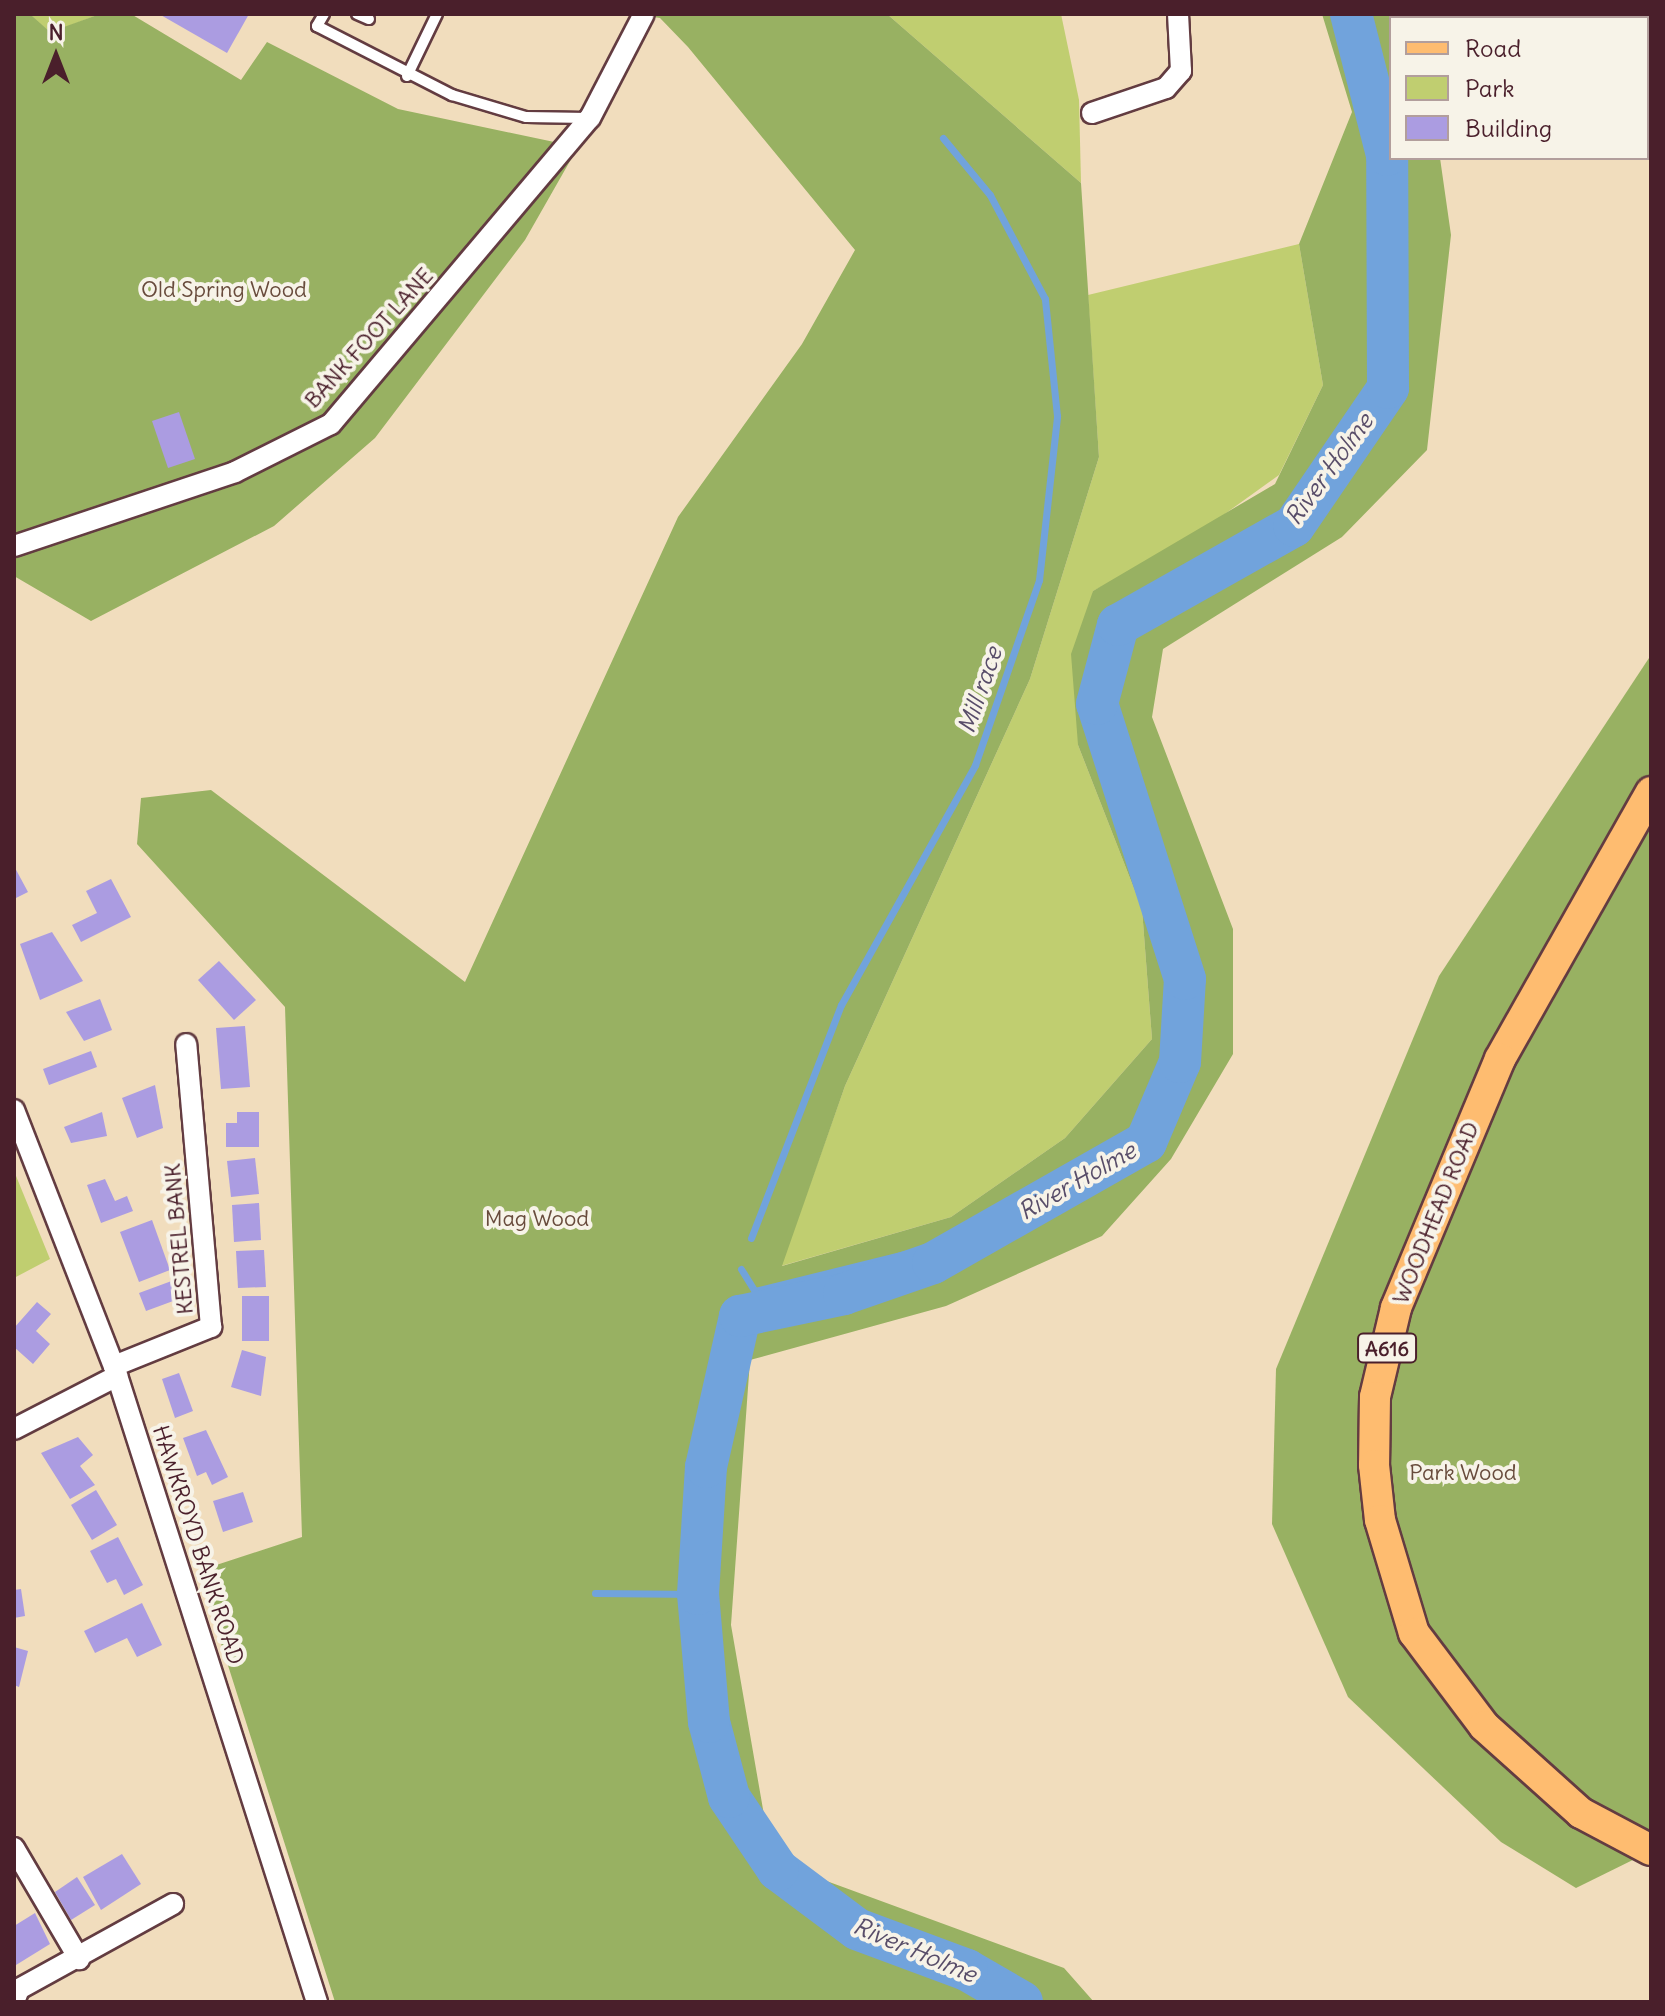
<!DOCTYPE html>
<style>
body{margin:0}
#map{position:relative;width:1665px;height:2016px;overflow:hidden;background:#f1ddbd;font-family:Delius,sans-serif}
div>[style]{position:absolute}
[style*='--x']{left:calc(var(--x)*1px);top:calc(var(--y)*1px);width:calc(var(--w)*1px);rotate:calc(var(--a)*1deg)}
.green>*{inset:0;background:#c0ce70}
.forest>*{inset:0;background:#98b162}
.stream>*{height:7px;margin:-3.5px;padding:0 3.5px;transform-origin:3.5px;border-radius:3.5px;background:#71a3dc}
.river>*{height:42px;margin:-21px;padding:0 21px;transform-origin:21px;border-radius:21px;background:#71a3dc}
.building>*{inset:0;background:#ab9ce1}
.roads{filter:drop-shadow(2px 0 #633c41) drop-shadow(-2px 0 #633c41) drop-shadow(0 2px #633c41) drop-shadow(0 -2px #633c41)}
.lane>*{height:10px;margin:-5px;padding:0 5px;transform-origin:5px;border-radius:5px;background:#fff}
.street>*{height:20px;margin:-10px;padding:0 10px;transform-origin:10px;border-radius:10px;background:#fff}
.primary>*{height:30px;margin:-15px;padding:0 15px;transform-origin:15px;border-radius:15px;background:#febc70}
span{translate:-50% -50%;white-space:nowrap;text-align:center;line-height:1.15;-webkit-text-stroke:8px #f7f3e8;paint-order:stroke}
.shield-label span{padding:2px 6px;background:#f7f3e8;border:2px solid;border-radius:6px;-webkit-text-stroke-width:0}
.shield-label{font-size:20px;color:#4a1f2b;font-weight:700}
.park-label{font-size:22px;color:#684b3c}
.street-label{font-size:22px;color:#4a1f2b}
.water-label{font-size:24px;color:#584d69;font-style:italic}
.frame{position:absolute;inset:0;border:16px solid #4a1f2b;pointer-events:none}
.legend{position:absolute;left:1389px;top:16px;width:260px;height:144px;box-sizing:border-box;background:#f7f3e8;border:2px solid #b29e9c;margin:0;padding:10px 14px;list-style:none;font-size:24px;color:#4a1f2b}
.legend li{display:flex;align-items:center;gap:16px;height:40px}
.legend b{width:40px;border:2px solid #b29e9c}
.north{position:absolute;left:16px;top:16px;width:80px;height:80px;-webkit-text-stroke:6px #f7f3e8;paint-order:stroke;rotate:0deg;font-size:22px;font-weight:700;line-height:32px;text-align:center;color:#4a1f2b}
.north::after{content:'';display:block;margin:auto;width:28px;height:36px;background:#4a1f2b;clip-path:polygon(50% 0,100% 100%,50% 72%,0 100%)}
</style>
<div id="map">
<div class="green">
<i style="clip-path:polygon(30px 14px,100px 14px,50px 33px)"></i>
<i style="clip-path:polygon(887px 14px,1061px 14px,1079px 100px,1081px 183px)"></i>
<i style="clip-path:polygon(1299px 244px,1323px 385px,1279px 475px,1183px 544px,1093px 591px,1078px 745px,1142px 909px,1152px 1039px,1065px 1138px,951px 1217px,781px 1266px,845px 1086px,1030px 679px,1099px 457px,1088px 295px)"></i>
<i style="clip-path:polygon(14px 1171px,50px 1259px,14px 1278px)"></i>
</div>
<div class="forest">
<i style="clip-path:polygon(14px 14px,30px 14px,50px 32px,100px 14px,131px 14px,241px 80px,267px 42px,398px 109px,578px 147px,525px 240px,375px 438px,274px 526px,91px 621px,14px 576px)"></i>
<i style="clip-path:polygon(636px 14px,887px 14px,1081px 183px,1099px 457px,1030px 679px,845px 1086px,782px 1266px,951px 1217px,1065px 1138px,1152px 1039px,1142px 909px,1078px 745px,1071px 654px,1093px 591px,1275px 484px,1323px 385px,1299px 244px,1352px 112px,1322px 14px,1418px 14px,1391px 18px,1391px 158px,1440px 158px,1451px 235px,1427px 450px,1342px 537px,1163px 649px,1152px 717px,1233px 929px,1233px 1054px,1171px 1159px,1102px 1236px,946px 1306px,750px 1360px,731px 1625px,772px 1861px,1064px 1968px,1094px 2002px,335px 2002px,198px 1571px,302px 1537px,285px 1007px,137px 844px,141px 798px,211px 790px,465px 982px,678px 517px,802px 344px,855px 250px,688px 47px,660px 18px)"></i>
<i style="clip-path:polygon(1651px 655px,1651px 1851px,1576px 1888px,1501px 1842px,1348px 1697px,1272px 1524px,1276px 1369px,1439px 976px)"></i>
</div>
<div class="stream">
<i style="--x:751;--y:1238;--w:250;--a:-68.9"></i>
<i style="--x:841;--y:1005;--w:275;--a:-60.8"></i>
<i style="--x:975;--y:765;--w:196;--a:-70.9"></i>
<i style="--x:1039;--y:580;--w:165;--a:-83.7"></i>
<i style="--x:1057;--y:416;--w:118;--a:-95.9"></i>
<i style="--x:1045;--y:299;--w:118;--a:-117.9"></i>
<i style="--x:990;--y:195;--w:74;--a:-129.5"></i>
<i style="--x:741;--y:1269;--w:26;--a:58"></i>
<i style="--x:755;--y:1291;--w:220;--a:-13.9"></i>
<i style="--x:595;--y:1593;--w:103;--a:0.6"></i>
</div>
<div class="river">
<i style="--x:1022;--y:2002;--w:64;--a:-149.8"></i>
<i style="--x:967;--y:1970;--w:117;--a:-159.6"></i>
<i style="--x:857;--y:1929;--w:99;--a:-143.2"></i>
<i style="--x:778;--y:1870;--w:88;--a:-123.9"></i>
<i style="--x:729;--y:1797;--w:78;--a:-104.9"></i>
<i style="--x:709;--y:1722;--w:128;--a:-94.9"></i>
<i style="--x:698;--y:1594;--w:127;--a:-86.4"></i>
<i style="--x:706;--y:1467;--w:155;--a:-77.3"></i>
<i style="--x:740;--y:1316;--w:106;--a:-11.9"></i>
<i style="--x:844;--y:1294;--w:94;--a:-19.2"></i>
<i style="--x:933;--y:1263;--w:245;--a:-29.6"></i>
<i style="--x:1146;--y:1142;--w:87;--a:-67"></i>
<i style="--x:1180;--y:1062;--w:83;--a:-86.6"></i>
<i style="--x:1185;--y:979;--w:289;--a:-107.7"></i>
<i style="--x:1097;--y:704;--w:82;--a:-75.1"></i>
<i style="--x:1118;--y:625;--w:202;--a:-29.4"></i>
<i style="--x:1294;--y:526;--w:167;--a:-55.7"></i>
<i style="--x:1388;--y:388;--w:233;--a:-90.2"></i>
<i style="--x:1387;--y:155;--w:146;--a:-104.3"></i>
</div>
<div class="building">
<i style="clip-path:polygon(159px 14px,249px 14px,227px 53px)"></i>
<i style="clip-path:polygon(179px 412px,195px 459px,168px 468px,152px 421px)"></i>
<i style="clip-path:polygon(14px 866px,28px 892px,14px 899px)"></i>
<i style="clip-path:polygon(111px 879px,131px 917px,81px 942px,72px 925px,97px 913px,86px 891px)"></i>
<i style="clip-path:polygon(52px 932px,83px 981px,40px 1000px,20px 944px)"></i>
<i style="clip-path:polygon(219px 961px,256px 1000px,234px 1020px,198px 980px)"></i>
<i style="clip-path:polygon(100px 999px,112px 1030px,84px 1041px,66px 1012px)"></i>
<i style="clip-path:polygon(245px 1026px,250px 1087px,221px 1089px,216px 1028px)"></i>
<i style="clip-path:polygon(91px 1051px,97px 1067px,49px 1085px,43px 1069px)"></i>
<i style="clip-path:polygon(155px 1085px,163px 1128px,137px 1138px,122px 1098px)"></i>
<i style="clip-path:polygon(102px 1112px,107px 1136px,71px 1143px,64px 1127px)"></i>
<i style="clip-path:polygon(237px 1112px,259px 1112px,259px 1147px,226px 1147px,226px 1123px,237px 1123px)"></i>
<i style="clip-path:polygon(255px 1158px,259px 1194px,231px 1197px,227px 1161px)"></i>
<i style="clip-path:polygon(105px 1179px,115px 1201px,127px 1196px,133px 1211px,101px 1223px,87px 1185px)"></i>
<i style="clip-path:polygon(259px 1203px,261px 1240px,234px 1242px,232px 1205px)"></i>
<i style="clip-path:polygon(152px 1220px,170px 1270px,139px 1282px,120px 1232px)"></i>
<i style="clip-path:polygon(264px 1250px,266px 1287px,238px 1288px,236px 1251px)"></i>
<i style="clip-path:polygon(177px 1279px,184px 1297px,146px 1311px,139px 1293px)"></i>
<i style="clip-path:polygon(242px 1296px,269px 1296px,269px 1341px,242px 1341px)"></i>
<i style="clip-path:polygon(37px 1302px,51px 1314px,36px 1331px,50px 1344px,33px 1364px,14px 1347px,14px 1328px)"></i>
<i style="clip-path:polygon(242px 1350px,266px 1357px,261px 1396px,231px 1387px)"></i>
<i style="clip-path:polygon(179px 1373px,193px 1411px,175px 1418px,162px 1379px)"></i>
<i style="clip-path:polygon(206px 1430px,228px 1477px,212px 1485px,206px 1472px,197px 1476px,183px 1438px)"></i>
<i style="clip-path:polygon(78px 1437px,93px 1455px,80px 1466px,95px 1485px,70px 1499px,41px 1453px)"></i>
<i style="clip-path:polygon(96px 1490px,117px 1525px,92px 1540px,71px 1505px)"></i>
<i style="clip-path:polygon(243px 1492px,253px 1522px,223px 1532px,213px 1501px)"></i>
<i style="clip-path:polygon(118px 1537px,143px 1585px,124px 1595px,116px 1579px,107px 1583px,90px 1551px)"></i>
<i style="clip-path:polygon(21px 1589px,25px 1616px,14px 1618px,14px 1590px)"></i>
<i style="clip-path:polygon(142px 1603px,162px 1645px,137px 1657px,127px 1638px,95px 1653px,84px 1631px)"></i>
<i style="clip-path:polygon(14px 1647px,28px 1651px,19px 1687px,14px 1685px)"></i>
<i style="clip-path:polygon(122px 1854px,141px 1884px,101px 1910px,83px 1877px)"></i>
<i style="clip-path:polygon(77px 1877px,95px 1905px,71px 1920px,55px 1892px)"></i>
<i style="clip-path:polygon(35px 1913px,50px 1944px,16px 1965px,14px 1926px)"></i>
</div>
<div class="roads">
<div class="lane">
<i style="--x:324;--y:14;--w:14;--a:120"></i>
<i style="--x:317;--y:26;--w:152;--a:27.1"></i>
<i style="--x:452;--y:95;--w:77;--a:16.6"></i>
<i style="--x:526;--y:117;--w:62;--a:0.9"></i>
<i style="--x:357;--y:14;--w:13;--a:23"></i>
<i style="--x:1647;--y:29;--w:4;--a:14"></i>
<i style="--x:407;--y:76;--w:69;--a:-64.2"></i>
</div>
<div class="street">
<i style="--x:1639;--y:18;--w:4;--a:-76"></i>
<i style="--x:1092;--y:113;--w:78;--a:-18.7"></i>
<i style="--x:1166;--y:88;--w:23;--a:-49"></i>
<i style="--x:1181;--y:71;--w:57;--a:-93"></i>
<i style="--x:14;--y:546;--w:233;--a:-18.5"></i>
<i style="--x:235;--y:472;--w:107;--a:-26.6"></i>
<i style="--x:331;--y:424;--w:401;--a:-49.8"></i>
<i style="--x:590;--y:118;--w:117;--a:-62.6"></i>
<i style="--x:14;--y:1110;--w:275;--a:68.7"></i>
<i style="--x:114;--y:1366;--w:668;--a:72.3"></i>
<i style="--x:114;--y:1366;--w:105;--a:-21.9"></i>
<i style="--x:211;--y:1327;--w:284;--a:-95"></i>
<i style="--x:14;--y:1429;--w:116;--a:-27.2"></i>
<i style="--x:14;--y:1848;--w:129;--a:59.6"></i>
<i style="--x:14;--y:2002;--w:14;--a:-69"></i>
<i style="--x:19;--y:1989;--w:176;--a:-28.9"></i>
</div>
<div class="primary">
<i style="--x:1651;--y:792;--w:307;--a:119.5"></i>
<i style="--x:1500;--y:1059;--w:270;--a:112.7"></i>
<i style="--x:1396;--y:1308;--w:91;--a:103.3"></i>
<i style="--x:1375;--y:1397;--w:68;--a:90.8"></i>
<i style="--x:1374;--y:1465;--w:55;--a:83.8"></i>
<i style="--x:1380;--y:1520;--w:118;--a:73.3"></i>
<i style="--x:1414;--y:1633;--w:116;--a:53"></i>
<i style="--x:1484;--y:1726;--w:130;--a:41.9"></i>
<i style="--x:1581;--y:1813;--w:79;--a:27.9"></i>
</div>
</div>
<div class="shield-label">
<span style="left:1387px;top:1348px">A616</span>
</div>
<div class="park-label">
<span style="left:224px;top:290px">Old Spring Wood</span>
<span style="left:537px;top:1219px">Mag Wood</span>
<span style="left:1463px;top:1473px">Park Wood</span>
</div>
<div class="street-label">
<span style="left:369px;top:338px;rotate:-48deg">BANK FOOT LANE</span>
<span style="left:1436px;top:1213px;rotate:-68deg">WOODHEAD ROAD</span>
<span style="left:179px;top:1239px;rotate:-95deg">KESTREL BANK</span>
<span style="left:198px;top:1545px;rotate:72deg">HAWKROYD BANK ROAD</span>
</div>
<div class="water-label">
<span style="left:1329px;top:469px;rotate:-54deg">River Holme</span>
<span style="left:980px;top:690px;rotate:-71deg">Mill race</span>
<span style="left:1077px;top:1181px;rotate:-30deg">River Holme</span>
<span style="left:915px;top:1950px;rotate:23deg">River Holme</span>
</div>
<div class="frame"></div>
<ul class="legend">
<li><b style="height:10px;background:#febc70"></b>Road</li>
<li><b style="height:22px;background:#c0ce70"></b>Park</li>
<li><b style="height:22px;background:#ab9ce1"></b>Building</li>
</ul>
<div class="north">N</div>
</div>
